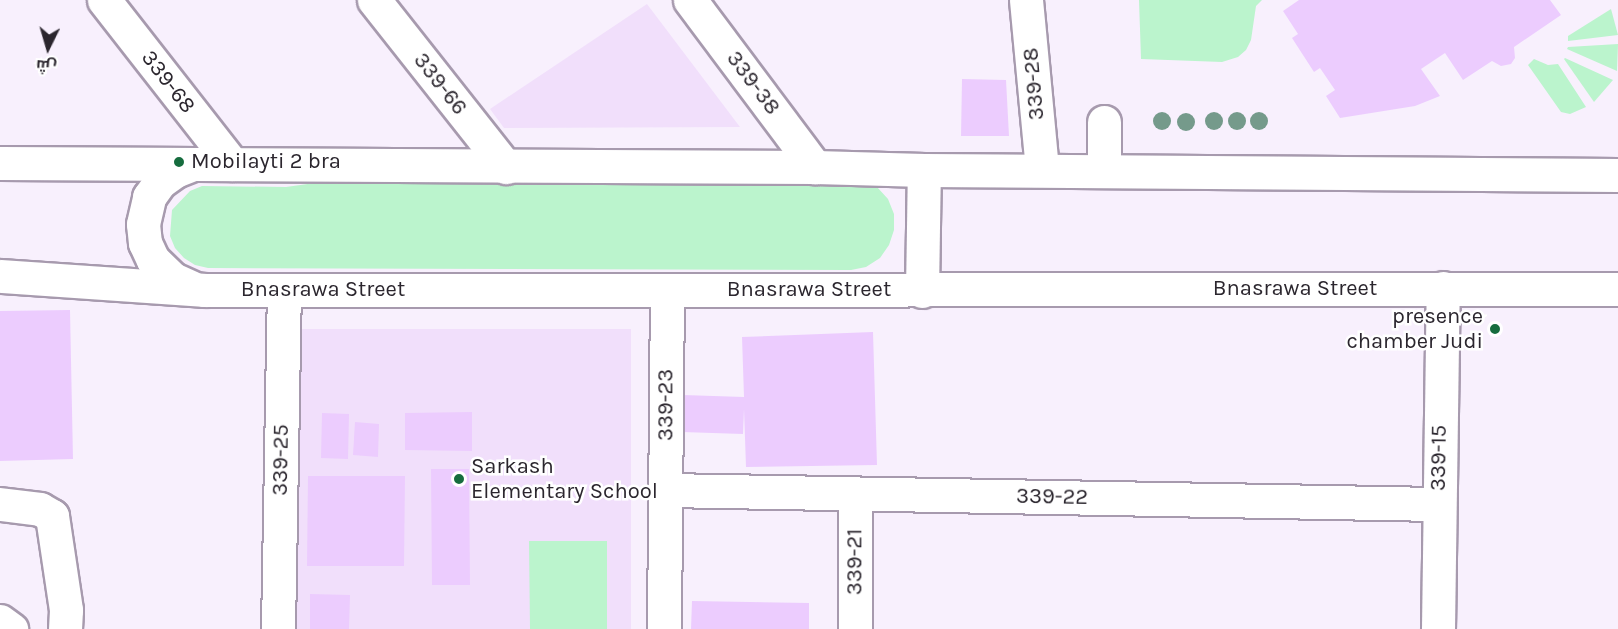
<!DOCTYPE html>
<meta charset="utf-8">
<style>
body{margin:0}
#map{position:relative;width:1618px;height:629px;overflow:hidden;background:#f8f0fd;font-family:Karla,Cairo,sans-serif}
div>[style]{position:absolute}
[style*='--x']{left:calc(var(--x)*1px);top:calc(var(--y)*1px);width:calc(var(--w)*1px);rotate:calc(var(--a)*1deg)}
.built>*{inset:0;background:#f1dffb}
.green>*{inset:0;background:#bbf4cd}
.building>*{inset:0;background:#ecccfe}
.roads{filter:drop-shadow(2px 0 #a79aae) drop-shadow(-2px 0 #a79aae) drop-shadow(0 2px #a79aae) drop-shadow(0 -2px #a79aae)}
.minor>*{height:33px;margin:-16.5px;padding:0 16.5px;transform-origin:16.5px;border-radius:16.5px;background:#fff}
.major>*{height:33px;margin:-16.5px;padding:0 16.5px;transform-origin:16.5px;border-radius:16.5px;background:#fff}
.trees>*{width:18px;height:18px;margin:-9px;border-radius:50%;background:#759a8b}
.dots>*{width:16px;height:16px;translate:-50% -50%;box-sizing:border-box;border:3px solid #fff;border-radius:50%}
span{translate:-50% -50%;white-space:nowrap;text-align:center;line-height:1.15;-webkit-text-stroke:5px #fff;paint-order:stroke}
.street-label{font-size:22px;color:#2b262e}
.poi-label{font-size:22px;color:#2b262e}
.left{translate:0 -50%;text-align:left}
.right{translate:-100% -50%;text-align:right}
.north{position:absolute;left:18px;top:18px;width:60px;height:60px;-webkit-text-stroke:4px #fff;paint-order:stroke;rotate:185deg;font-size:16px;font-weight:700;line-height:24px;text-align:center;color:#2b262e}
.north::after{content:'';display:block;margin:auto;width:21px;height:27px;background:#2b262e;clip-path:polygon(50% 0,100% 100%,50% 72%,0 100%)}
</style>
<div id="map">
<div class="built">
<i style="clip-path:polygon(647px 4px,740px 127px,504px 128px,490px 109px)"></i>
<i style="clip-path:polygon(289px 329px,631px 329px,631px 629px,284px 629px)"></i>
</div>
<div class="green">
<i style="clip-path:polygon(1139px 0,1262px 0,1256px 6px,1251px 40px,1246px 50px,1238px 57px,1222px 62px,1141px 59px)"></i>
<i style="clip-path:polygon(1611px 9px,1618px 35px,1568px 41px,1568px 36px)"></i>
<i style="clip-path:polygon(1618px 44px,1617px 71px,1567px 49px,1568px 47px)"></i>
<i style="clip-path:polygon(1565px 58px,1613px 80px,1594px 102px,1564px 59px)"></i>
<i style="clip-path:polygon(1534px 59px,1548px 65px,1558px 64px,1586px 107px,1570px 114px,1561px 112px,1528px 65px)"></i>
<i style="clip-path:polygon(358px 177px,863px 179px,877px 187px,888px 199px,894px 214px,894px 230px,889px 245px,880px 258px,866px 267px,851px 270px,208px 268px,195px 265px,184px 258px,175px 248px,170px 236px,172px 210px,190px 191px,202px 186px,286px 187px)"></i>
<i style="clip-path:polygon(529px 541px,607px 541px,607px 629px,530px 629px)"></i>
</div>
<div class="building">
<i style="clip-path:polygon(1299px 0,1550px 0,1561px 15px,1514px 47px,1515px 58px,1511px 64px,1501px 66px,1492px 61px,1463px 80px,1445px 53px,1421px 69px,1440px 96px,1415px 106px,1340px 118px,1326px 96px,1335px 90px,1320px 68px,1314px 72px,1292px 38px,1298px 34px,1283px 11px)"></i>
<i style="clip-path:polygon(962px 79px,1006px 80px,1009px 136px,961px 136px)"></i>
<i style="clip-path:polygon(70px 310px,73px 459px,0 461px,0 311px)"></i>
<i style="clip-path:polygon(873px 332px,877px 465px,746px 467px,744px 409px,743px 434px,682px 432px,683px 395px,744px 397px,742px 337px)"></i>
<i style="clip-path:polygon(472px 412px,472px 451px,405px 450px,405px 413px)"></i>
<i style="clip-path:polygon(322px 413px,349px 414px,348px 459px,321px 458px)"></i>
<i style="clip-path:polygon(355px 422px,379px 424px,378px 457px,353px 455px)"></i>
<i style="clip-path:polygon(431px 469px,469px 469px,470px 585px,432px 585px)"></i>
<i style="clip-path:polygon(308px 476px,405px 476px,404px 566px,307px 566px)"></i>
<i style="clip-path:polygon(310px 594px,350px 595px,349px 629px,310px 629px)"></i>
<i style="clip-path:polygon(692px 601px,809px 603px,809px 629px,691px 629px)"></i>
</div>
<div class="roads">
<div class="minor">
<i style="--x:104;--y:0;--w:208;--a:52"></i>
<i style="--x:374;--y:0;--w:213;--a:51.7"></i>
<i style="--x:690;--y:0;--w:209;--a:53.2"></i>
<i style="--x:1026;--y:0;--w:170;--a:84.6"></i>
<i style="--x:1104;--y:170;--w:48;--a:-90"></i>
<i style="--x:666;--y:490;--w:772;--a:1.04"></i>
<i style="--x:0;--y:504;--w:40;--a:7.1"></i>
<i style="--x:40;--y:509;--w:14;--a:30"></i>
<i style="--x:52;--y:516;--w:95;--a:81.5"></i>
<i style="--x:66;--y:610;--w:19;--a:93"></i>
<i style="--x:0;--y:621;--w:14;--a:36"></i>
<i style="--x:278;--y:629;--w:339;--a:-89"></i>
<i style="--x:664;--y:629;--w:339;--a:-89.5"></i>
<i style="--x:855;--y:629;--w:135;--a:-90"></i>
<i style="--x:1438;--y:629;--w:341;--a:-89.2"></i>
</div>
<div class="major">
<i style="--x:0;--y:163;--w:815;--a:0.28"></i>
<i style="--x:815;--y:167;--w:109;--a:1.6"></i>
<i style="--x:924;--y:170;--w:694;--a:0.41"></i>
<i style="--x:0;--y:276;--w:204;--a:3.9"></i>
<i style="--x:204;--y:290;--w:1414;--a:-0.04"></i>
<i style="--x:191;--y:287;--w:20;--a:-156"></i>
<i style="--x:173;--y:279;--w:28;--a:-136"></i>
<i style="--x:153;--y:260;--w:19;--a:-115"></i>
<i style="--x:145;--y:243;--w:19;--a:-96"></i>
<i style="--x:143;--y:224;--w:28;--a:-77"></i>
<i style="--x:149;--y:197;--w:19;--a:-54"></i>
<i style="--x:160;--y:182;--w:19;--a:-36"></i>
<i style="--x:175;--y:171;--w:19;--a:-21"></i>
<i style="--x:922;--y:291;--w:121;--a:-89.1"></i>
</div>
</div>
<div class="trees">
<i style="left:1162px;top:121px"></i>
<i style="left:1214px;top:121px"></i>
<i style="left:1237px;top:121px"></i>
<i style="left:1259px;top:121px"></i>
<i style="left:1186px;top:122px"></i>
</div>
<div class="dots">
<i style="left:179px;top:162px;background:#166c3e"></i>
<i style="left:1495px;top:329px;background:#166c3e"></i>
<i style="left:459px;top:479px;background:#166c3e"></i>
</div>
<div class="street-label">
<span style="left:168px;top:82px;rotate:52deg">339-68</span>
<span style="left:753px;top:83px;rotate:53deg">339-38</span>
<span style="left:440px;top:84px;rotate:52deg">339-66</span>
<span style="left:1034px;top:84px;rotate:-95deg">339-28</span>
<span style="left:1295px;top:289px">Bnasrawa Street</span>
<span style="left:323px;top:290px">Bnasrawa Street</span>
<span style="left:809px;top:290px">Bnasrawa Street</span>
<span style="left:666px;top:405px;rotate:-90deg">339-23</span>
<span style="left:1439px;top:458px;rotate:-89deg">339-15</span>
<span style="left:281px;top:460px;rotate:-89deg">339-25</span>
<span style="left:1052px;top:497px;rotate:1deg">339-22</span>
<span style="left:855px;top:562px;rotate:-90deg">339-21</span>
</div>
<div class="poi-label">
<span class="left" style="left:191px;top:162px">Mobilayti 2 bra</span>
<span class="right" style="left:1483px;top:329px">presence<br>chamber Judi</span>
<span class="left" style="left:471px;top:479px">Sarkash<br>Elementary School</span>
</div>
<div class="north">ش</div>
</div>
